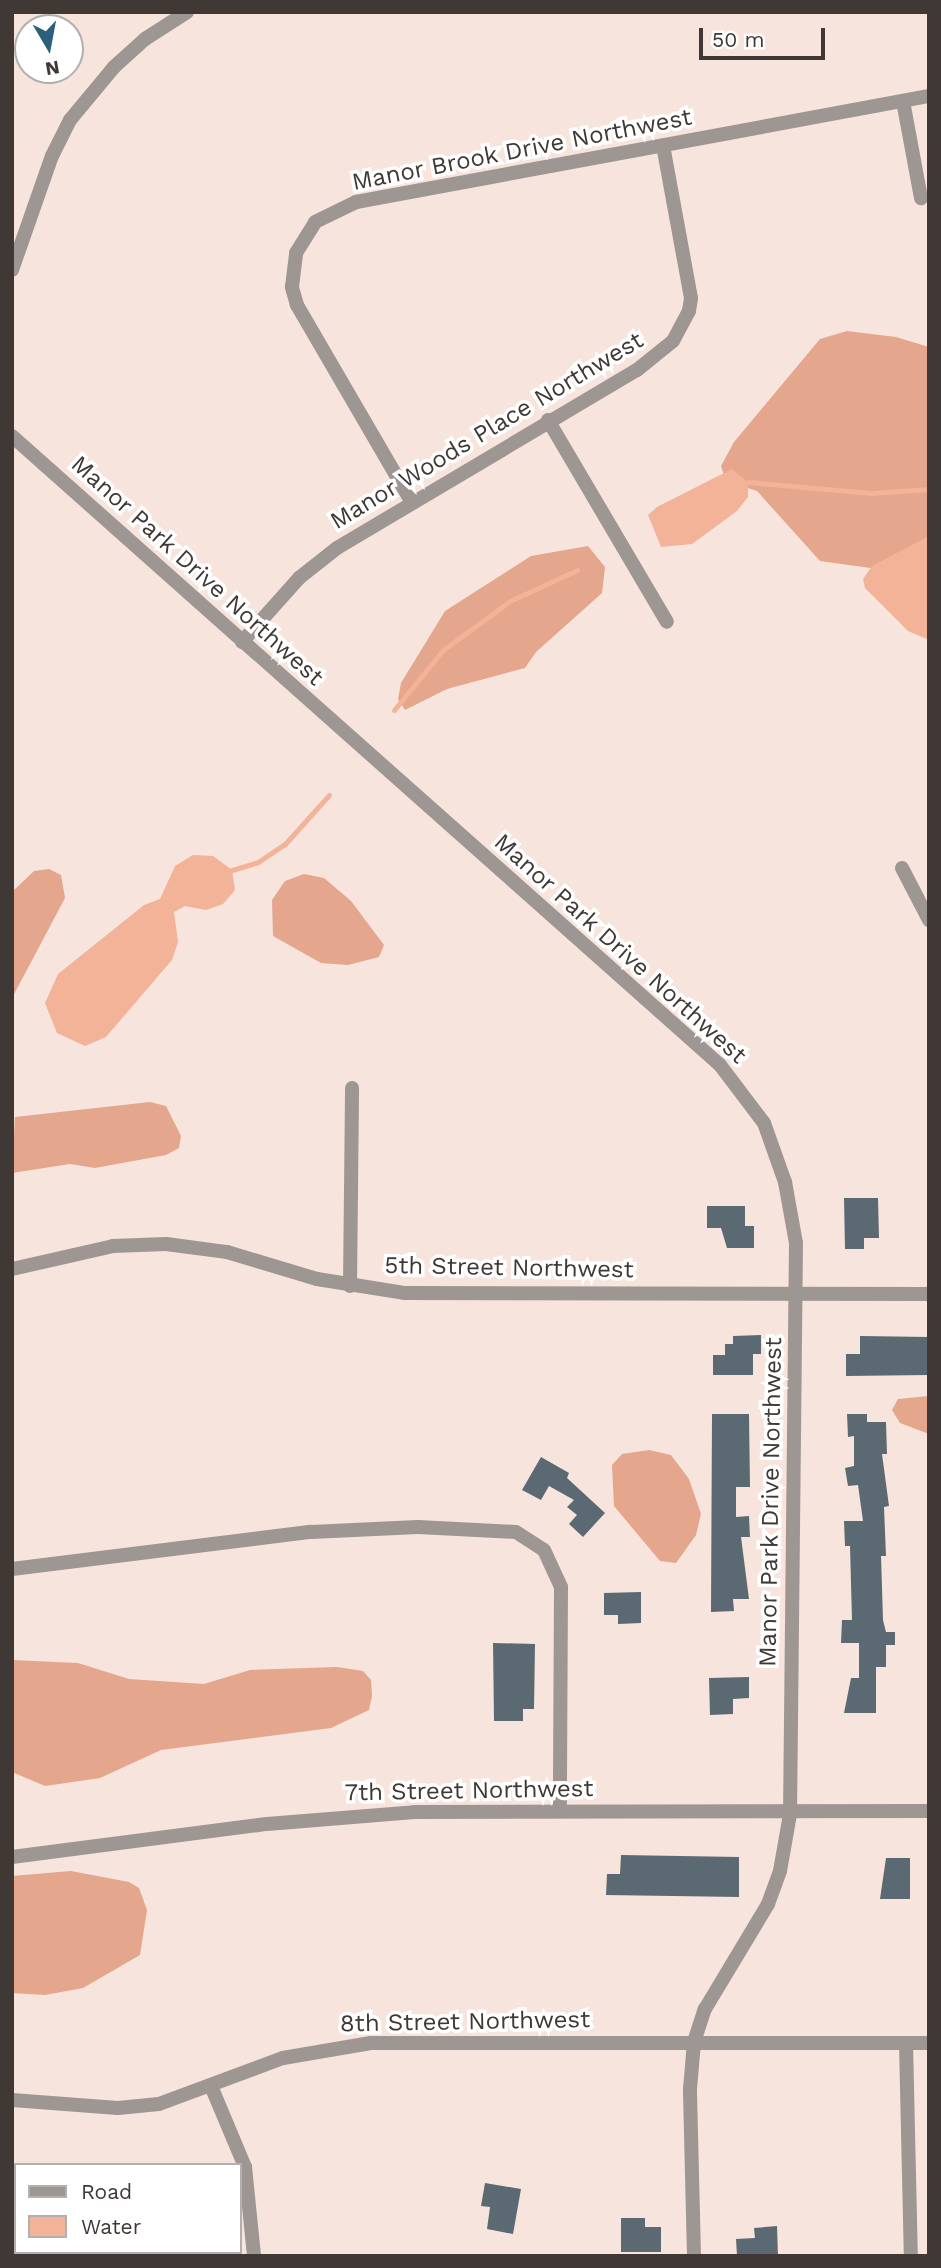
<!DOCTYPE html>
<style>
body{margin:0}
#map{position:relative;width:941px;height:2268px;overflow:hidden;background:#f6e4dd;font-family:"Work Sans",sans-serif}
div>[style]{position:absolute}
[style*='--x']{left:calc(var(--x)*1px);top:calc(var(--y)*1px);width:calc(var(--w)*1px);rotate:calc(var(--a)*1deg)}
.forest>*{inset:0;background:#e4a68c}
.water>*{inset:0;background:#f2b399}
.stream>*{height:5px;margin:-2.5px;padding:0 2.5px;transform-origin:2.5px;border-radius:2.5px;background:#f2b399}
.building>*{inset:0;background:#5b6972}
.minor>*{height:14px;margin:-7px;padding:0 7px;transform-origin:7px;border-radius:7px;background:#9d9693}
.tertiary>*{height:14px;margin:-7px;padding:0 7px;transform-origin:7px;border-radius:7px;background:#9d9693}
span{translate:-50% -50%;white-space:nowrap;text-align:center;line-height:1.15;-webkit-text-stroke:7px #fff;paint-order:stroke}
.street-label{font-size:24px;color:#3f3835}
.frame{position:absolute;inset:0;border:14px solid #3f3835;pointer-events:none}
.legend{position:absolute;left:14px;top:2163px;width:228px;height:91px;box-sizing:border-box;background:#fff;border:2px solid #b2afae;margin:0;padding:9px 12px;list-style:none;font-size:21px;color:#3f3835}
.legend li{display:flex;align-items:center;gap:14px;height:35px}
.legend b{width:35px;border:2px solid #b2afae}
.north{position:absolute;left:14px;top:14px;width:70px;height:70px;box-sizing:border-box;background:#fff;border:2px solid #b2afae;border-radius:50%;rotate:170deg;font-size:19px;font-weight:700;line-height:28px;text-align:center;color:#3f3835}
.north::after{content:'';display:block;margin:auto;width:24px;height:32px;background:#2b5f7c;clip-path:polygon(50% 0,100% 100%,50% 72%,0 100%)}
.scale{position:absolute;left:699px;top:28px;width:126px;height:32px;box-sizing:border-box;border:4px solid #3f3835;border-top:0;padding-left:9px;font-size:21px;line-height:24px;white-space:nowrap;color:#3f3835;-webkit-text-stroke:5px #fff;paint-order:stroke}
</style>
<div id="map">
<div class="forest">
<i style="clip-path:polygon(847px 331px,896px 337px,929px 347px,929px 548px,878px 569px,820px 561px,757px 491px,726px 481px,721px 466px,734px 442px,820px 339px)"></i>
<i style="clip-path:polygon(588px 546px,605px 567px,602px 593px,536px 652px,525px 668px,447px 689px,405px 710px,398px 699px,401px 683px,445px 611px,531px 556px)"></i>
<i style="clip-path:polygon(49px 869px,61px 875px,65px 898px,12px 998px,12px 892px,34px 871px)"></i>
<i style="clip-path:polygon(304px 874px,324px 878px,351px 901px,384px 945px,379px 957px,348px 965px,321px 963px,273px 936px,272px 900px,285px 881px)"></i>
<i style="clip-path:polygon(150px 1102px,166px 1106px,181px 1136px,179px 1148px,166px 1155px,95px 1168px,70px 1164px,12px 1173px,15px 1117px)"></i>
<i style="clip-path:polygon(929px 1396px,929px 1434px,900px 1423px,892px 1410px,898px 1399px)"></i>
<i style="clip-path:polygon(649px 1450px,671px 1455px,689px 1479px,701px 1514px,696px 1535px,676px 1563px,660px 1561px,614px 1506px,612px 1465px,622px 1454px)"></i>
<i style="clip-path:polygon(12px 1660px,78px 1663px,129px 1679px,204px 1684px,250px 1670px,337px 1667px,363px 1671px,371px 1680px,372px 1696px,369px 1710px,331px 1728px,161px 1750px,100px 1778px,45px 1786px,12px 1772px)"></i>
<i style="clip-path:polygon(71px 1871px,129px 1882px,139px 1888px,147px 1910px,140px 1955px,83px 1988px,45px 1995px,12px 1993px,12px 1876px)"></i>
</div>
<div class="water">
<i style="clip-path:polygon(732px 469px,748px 482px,748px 497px,737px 511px,692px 544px,661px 547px,648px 515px,657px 507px)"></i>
<i style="clip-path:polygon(929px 536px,929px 640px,908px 631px,865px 588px,863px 579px,872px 566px)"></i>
<i style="clip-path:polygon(193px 855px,213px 856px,232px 870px,235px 890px,223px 904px,206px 910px,185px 906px,174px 912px,178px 942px,172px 960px,106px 1037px,85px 1046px,57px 1033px,45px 1003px,58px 974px,144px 905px,160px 899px,175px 866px)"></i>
</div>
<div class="stream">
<i style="--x:748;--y:482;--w:124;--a:5.1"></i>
<i style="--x:872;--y:493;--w:57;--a:-4"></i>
<i style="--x:394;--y:710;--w:77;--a:-50.8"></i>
<i style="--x:443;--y:650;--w:83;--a:-36.2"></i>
<i style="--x:510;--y:601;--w:74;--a:-24.8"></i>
<i style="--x:232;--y:870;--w:27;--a:-17"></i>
<i style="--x:258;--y:862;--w:32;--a:-34"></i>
<i style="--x:285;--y:844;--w:66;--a:-48.1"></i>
</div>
<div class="building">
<i style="clip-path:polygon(844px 1198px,878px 1198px,879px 1238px,864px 1238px,864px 1249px,845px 1249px)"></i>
<i style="clip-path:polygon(707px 1206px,745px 1206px,745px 1226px,754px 1226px,754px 1248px,727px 1248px,721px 1228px,707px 1228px)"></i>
<i style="clip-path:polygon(761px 1335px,761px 1354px,753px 1354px,753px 1375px,713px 1375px,713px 1355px,725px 1355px,725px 1344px,733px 1344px,733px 1336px)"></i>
<i style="clip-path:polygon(860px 1336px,929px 1337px,929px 1375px,846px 1376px,846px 1354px,860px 1354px)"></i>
<i style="clip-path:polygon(712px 1414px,749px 1414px,750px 1487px,736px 1487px,736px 1517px,749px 1516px,750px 1537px,741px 1537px,749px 1599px,733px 1599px,734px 1611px,711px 1612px)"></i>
<i style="clip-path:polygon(847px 1414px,867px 1414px,867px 1422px,886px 1422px,887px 1454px,882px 1454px,889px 1506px,884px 1507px,886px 1556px,881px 1556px,883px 1620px,886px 1632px,895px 1632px,895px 1645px,886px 1645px,886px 1667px,876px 1667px,876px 1713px,844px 1713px,851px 1678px,859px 1678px,859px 1643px,841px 1643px,842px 1620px,852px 1620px,850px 1546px,845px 1546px,844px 1521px,863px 1521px,858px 1485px,848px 1486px,845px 1468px,854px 1466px,854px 1436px,848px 1437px)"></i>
<i style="clip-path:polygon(541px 1457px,569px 1473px,567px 1478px,605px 1513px,583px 1537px,569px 1524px,577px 1515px,567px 1507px,574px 1500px,549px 1486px,541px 1500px,522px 1490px)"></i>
<i style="clip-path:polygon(641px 1592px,641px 1623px,618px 1624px,618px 1615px,604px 1615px,604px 1593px)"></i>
<i style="clip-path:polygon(493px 1643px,535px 1644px,534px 1709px,523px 1709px,523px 1721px,494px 1721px)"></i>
<i style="clip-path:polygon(749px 1677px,749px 1698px,733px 1699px,733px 1714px,710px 1715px,709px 1678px)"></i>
<i style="clip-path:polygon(621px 1855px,739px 1857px,739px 1897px,606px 1895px,607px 1874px,620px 1874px)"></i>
<i style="clip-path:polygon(886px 1858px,910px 1858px,910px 1899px,880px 1899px)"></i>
<i style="clip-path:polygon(485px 2183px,521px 2189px,513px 2234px,487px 2229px,490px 2207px,481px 2206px)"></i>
<i style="clip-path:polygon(621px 2218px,645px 2218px,645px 2227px,661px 2227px,661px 2252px,621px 2252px)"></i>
<i style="clip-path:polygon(777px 2226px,778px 2256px,737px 2256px,736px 2239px,755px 2238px,754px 2228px)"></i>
</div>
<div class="minor">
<i style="--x:903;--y:101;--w:99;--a:79.5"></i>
<i style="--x:12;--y:270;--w:121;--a:-70.7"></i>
<i style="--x:52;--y:156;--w:40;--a:-63.4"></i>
<i style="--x:70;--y:120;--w:69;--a:-50.3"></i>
<i style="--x:114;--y:67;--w:42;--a:-42.1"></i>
<i style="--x:145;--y:39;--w:50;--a:-32.7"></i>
<i style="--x:548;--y:420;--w:234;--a:59.5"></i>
<i style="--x:411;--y:501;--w:227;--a:-120.2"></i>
<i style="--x:297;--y:305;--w:19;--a:-106"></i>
<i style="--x:292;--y:287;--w:34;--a:-83"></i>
<i style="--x:296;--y:253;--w:36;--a:-58"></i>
<i style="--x:315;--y:222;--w:46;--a:-26"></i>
<i style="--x:356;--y:202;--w:583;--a:-10.48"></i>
<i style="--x:242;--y:642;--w:86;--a:-48.3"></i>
<i style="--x:299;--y:578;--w:48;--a:-38.3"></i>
<i style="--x:337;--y:548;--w:349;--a:-30.7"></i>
<i style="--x:637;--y:370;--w:46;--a:-38.9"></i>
<i style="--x:673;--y:341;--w:34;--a:-62"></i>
<i style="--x:689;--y:311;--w:13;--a:-81"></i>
<i style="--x:691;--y:298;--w:155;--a:-100.4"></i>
<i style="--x:902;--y:868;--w:59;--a:62.6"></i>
<i style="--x:12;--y:1269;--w:104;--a:-12.8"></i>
<i style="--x:113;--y:1246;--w:53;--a:-2.2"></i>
<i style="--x:166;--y:1244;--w:62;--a:7.5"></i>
<i style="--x:227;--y:1252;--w:94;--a:16.7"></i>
<i style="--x:317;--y:1279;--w:88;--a:9.1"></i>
<i style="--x:404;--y:1293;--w:525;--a:0.11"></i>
<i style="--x:350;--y:1286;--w:198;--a:-89.4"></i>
<i style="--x:12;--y:1569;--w:301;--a:-7.1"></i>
<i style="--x:311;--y:1532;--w:107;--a:-2.7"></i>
<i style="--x:418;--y:1527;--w:98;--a:2.9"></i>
<i style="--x:516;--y:1532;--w:33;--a:33"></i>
<i style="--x:544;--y:1550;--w:41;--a:65.3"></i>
<i style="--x:561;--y:1587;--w:224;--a:90.3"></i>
<i style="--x:906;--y:2043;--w:213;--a:88.7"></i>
<i style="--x:211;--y:2086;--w:88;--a:67.2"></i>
<i style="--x:245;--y:2167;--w:89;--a:84.2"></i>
<i style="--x:12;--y:2100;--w:106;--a:4.3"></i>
<i style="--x:118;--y:2108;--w:41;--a:-5.6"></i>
<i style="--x:159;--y:2104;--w:132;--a:-20.4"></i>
<i style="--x:283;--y:2058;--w:89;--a:-9.7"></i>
<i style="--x:371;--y:2043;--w:558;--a:0"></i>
<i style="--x:694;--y:2256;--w:167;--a:-91.4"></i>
<i style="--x:690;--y:2089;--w:47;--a:-85.1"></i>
<i style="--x:694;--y:2042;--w:35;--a:-72"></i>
<i style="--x:705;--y:2009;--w:122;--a:-59"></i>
<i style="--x:768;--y:1904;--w:35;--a:-70"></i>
<i style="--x:780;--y:1871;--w:58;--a:-80"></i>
</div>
<div class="tertiary">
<i style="--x:12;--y:436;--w:947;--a:41.62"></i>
<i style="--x:720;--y:1065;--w:73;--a:52.8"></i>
<i style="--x:764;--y:1123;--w:63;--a:70.4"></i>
<i style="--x:785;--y:1182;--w:62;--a:79.8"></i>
<i style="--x:796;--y:1243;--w:571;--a:90.6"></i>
<i style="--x:12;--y:1857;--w:257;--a:-7.4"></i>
<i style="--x:267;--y:1824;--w:148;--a:-4.6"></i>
<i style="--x:415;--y:1812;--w:514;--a:-0.11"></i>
</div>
<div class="street-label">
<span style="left:522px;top:150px;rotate:-11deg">Manor Brook Drive Northwest</span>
<span style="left:487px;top:431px;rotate:-31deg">Manor Woods Place Northwest</span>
<span style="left:197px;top:571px;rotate:42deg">Manor Park Drive Northwest</span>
<span style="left:620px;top:949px;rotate:42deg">Manor Park Drive Northwest</span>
<span style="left:509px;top:1268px;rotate:1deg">5th Street Northwest</span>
<span style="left:771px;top:1502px;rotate:-89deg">Manor Park Drive Northwest</span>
<span style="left:469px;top:1791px;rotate:-1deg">7th Street Northwest</span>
<span style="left:465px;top:2022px;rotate:-1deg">8th Street Northwest</span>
</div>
<div class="frame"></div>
<ul class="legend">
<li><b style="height:9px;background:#9d9693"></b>Road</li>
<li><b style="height:19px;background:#f2b399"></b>Water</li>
</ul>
<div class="north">N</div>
<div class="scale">50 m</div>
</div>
